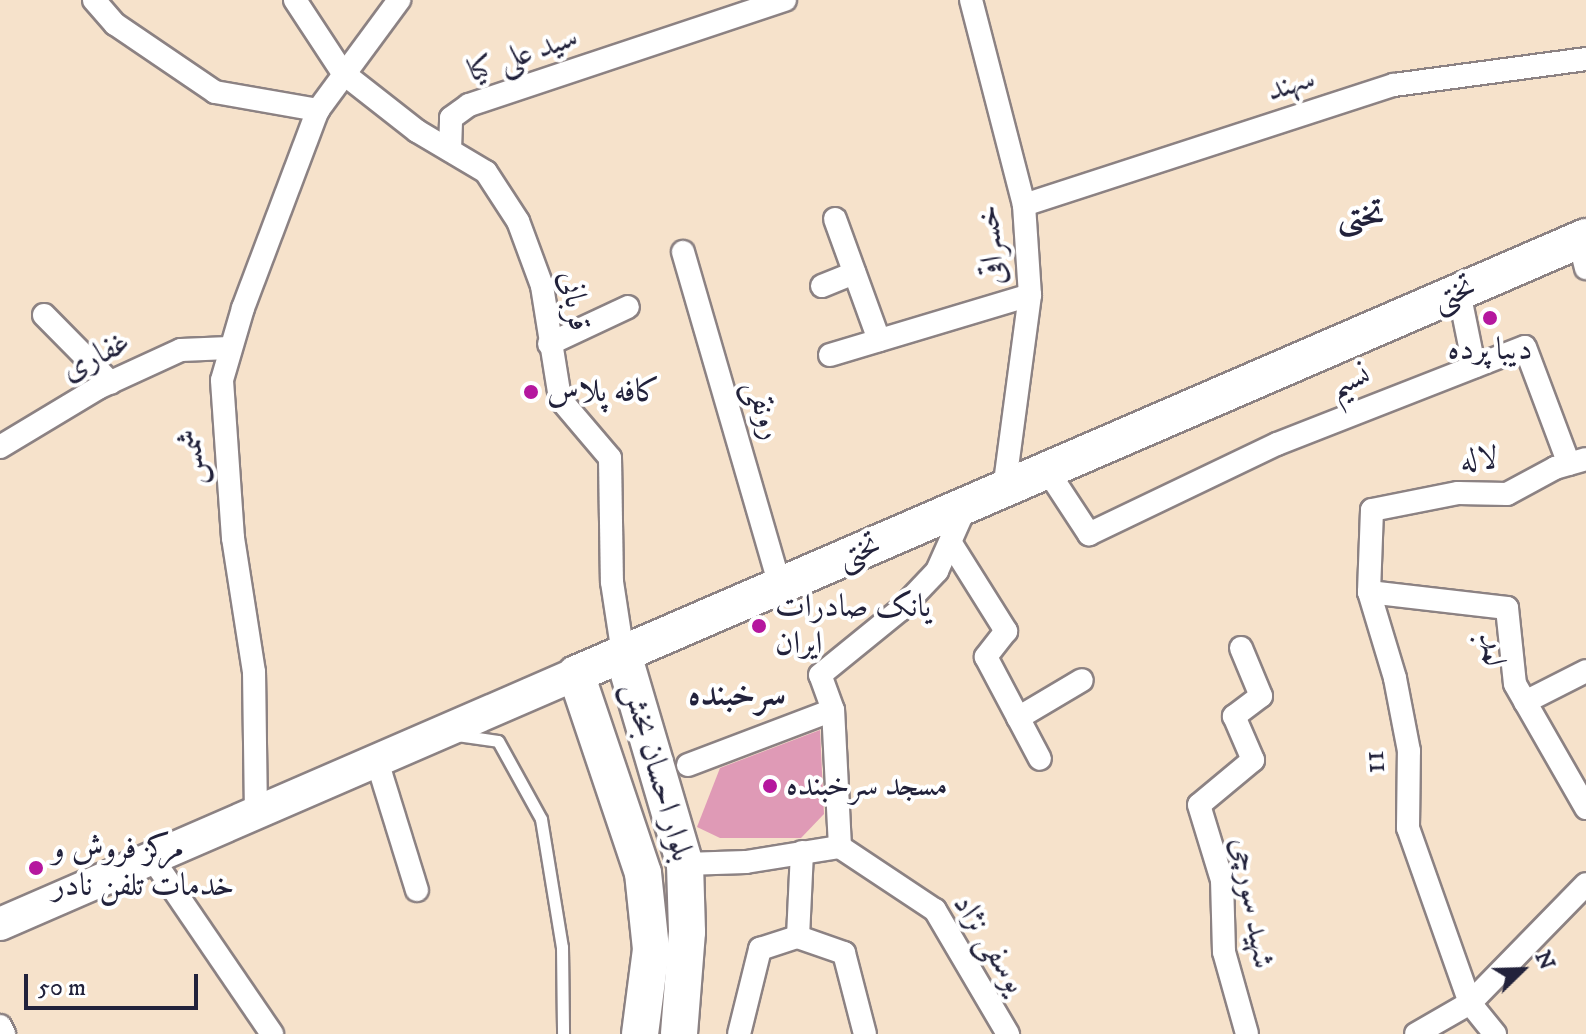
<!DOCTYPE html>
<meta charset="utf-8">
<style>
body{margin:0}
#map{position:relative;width:1586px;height:1034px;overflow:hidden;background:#f6e2cb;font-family:"IM FELL DW Pica",Amiri,serif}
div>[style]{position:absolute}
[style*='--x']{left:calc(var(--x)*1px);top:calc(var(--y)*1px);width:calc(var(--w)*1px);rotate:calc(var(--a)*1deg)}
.building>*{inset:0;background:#df9ab6}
.roads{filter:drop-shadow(2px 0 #8c8283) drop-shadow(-2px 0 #8c8283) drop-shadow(0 2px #8c8283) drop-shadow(0 -2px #8c8283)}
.lane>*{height:11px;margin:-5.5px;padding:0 5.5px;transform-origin:5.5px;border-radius:5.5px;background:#fff}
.street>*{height:22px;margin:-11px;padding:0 11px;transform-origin:11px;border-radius:11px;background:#fff}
.secondary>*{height:32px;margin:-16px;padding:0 16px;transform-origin:16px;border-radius:16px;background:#fff}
.primary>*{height:36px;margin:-18px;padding:0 18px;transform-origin:18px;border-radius:18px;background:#fff}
.dots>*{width:22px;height:22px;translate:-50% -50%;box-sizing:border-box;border:4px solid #fff;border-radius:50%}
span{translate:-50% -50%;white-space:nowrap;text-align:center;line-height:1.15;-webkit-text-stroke:8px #fff;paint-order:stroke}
.street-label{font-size:32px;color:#22223b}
.poi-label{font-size:32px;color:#22223b}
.left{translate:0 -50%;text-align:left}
.neighbourhood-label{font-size:34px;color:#22223b;font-weight:700}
.north{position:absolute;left:1482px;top:930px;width:80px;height:80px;-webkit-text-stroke:6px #fff;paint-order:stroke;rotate:67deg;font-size:22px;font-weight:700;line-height:32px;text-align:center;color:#22223b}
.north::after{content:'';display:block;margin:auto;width:28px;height:36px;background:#22223b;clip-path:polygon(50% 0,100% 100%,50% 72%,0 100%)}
.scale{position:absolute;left:24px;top:974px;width:174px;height:36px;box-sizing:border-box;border:4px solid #22223b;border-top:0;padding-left:10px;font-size:24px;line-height:28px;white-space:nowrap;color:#22223b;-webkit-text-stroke:6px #fff;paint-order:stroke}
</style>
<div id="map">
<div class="building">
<i style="clip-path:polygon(820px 730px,824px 814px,801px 838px,720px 838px,697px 827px,720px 768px)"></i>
</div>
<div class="roads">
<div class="lane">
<i style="--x:457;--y:735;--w:41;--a:8.3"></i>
<i style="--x:498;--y:741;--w:89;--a:61.1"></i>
<i style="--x:541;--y:819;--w:130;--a:80.7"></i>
<i style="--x:562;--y:947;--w:87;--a:89.3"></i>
</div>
<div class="street">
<i style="--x:94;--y:0;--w:32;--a:49"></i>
<i style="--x:115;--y:24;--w:121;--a:34.2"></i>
<i style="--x:215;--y:92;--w:105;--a:9.9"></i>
<i style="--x:295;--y:0;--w:87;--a:56.7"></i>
<i style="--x:343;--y:73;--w:94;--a:38.1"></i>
<i style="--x:417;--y:131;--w:80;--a:30.7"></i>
<i style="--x:486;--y:172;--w:59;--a:56.9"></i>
<i style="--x:518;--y:221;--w:69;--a:69.7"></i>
<i style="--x:542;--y:286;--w:114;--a:80.9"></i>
<i style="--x:560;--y:399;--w:77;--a:49.7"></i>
<i style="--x:610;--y:458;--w:124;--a:89.1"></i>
<i style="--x:612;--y:582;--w:73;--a:81.3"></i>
<i style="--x:971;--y:0;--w:212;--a:75.5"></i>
<i style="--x:1024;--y:205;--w:90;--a:86.2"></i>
<i style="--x:1030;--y:295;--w:196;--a:97.6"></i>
<i style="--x:450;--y:150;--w:32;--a:-88"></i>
<i style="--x:451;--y:118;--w:22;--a:-36"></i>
<i style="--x:469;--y:105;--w:333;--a:-18.4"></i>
<i style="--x:1024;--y:205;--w:389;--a:-18"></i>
<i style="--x:1394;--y:85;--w:194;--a:-7.7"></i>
<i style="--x:835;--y:219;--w:129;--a:70"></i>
<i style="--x:1579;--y:240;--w:29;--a:76"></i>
<i style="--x:683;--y:252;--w:348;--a:73.8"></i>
<i style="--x:822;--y:286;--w:35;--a:-22"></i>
<i style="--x:1459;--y:292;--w:76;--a:78.5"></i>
<i style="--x:44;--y:315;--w:95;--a:45.4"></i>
<i style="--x:549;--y:344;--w:87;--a:-25.1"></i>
<i style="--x:830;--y:355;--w:209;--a:-16.7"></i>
<i style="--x:0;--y:447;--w:114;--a:-31"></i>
<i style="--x:98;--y:388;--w:91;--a:-24.6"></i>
<i style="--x:181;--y:350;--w:48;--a:-2.4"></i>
<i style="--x:1047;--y:470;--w:77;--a:56.7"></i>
<i style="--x:1089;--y:534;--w:208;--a:-25.6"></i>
<i style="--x:1277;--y:444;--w:266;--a:-21.4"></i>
<i style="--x:1525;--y:347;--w:125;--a:69.4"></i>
<i style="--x:952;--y:545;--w:102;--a:57.9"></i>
<i style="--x:1006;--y:631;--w:33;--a:128"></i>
<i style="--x:986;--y:657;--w:115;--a:62.1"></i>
<i style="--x:1369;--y:592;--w:139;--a:6.6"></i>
<i style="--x:1507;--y:608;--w:76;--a:84"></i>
<i style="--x:1515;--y:684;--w:143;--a:60.2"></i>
<i style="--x:1241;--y:648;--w:52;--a:67.4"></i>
<i style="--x:1261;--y:696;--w:34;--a:143"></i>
<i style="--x:1234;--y:716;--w:48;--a:66.6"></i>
<i style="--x:1253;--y:760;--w:70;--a:140.2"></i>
<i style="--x:1199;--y:805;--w:78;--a:73"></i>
<i style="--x:1222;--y:880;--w:72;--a:88.4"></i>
<i style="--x:1224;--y:952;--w:85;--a:74.3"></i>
<i style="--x:1525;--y:702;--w:68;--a:-26.9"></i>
<i style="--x:1018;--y:718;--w:74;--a:-30.7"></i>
<i style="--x:377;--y:761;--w:135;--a:72.8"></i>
<i style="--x:688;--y:765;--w:155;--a:-20.8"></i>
<i style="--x:256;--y:814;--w:142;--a:-90.8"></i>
<i style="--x:254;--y:672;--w:136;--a:-98.9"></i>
<i style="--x:233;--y:538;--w:158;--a:-94"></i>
<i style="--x:222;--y:380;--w:75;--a:-73.7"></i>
<i style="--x:243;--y:308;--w:212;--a:-69.3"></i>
<i style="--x:318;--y:110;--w:137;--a:-53.6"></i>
<i style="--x:840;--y:847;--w:137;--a:-92.9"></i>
<i style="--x:833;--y:710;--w:37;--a:-110"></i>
<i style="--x:820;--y:675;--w:103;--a:-39.1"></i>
<i style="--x:900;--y:610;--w:54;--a:-46.5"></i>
<i style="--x:937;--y:571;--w:71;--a:-66"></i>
<i style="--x:802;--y:852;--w:85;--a:92.7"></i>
<i style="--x:798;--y:937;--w:49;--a:19.2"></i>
<i style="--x:844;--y:953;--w:84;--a:75.5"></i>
<i style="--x:152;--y:858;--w:213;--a:55.7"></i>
<i style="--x:685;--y:864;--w:61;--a:-1.9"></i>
<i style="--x:746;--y:862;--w:95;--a:-9.1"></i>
<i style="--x:840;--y:847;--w:114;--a:33.6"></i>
<i style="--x:935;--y:910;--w:144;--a:59.5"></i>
<i style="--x:0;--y:1026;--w:9;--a:63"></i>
<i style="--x:739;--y:1034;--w:88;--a:-76.1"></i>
<i style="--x:760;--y:949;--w:40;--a:-18"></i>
<i style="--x:1416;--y:1034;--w:62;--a:-29.9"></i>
<i style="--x:1470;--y:1003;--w:166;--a:-45.7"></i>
<i style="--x:1495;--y:1034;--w:40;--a:-129"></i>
<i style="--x:1470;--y:1003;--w:186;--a:-109.5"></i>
<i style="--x:1408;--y:828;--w:77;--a:-89.3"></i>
<i style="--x:1409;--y:751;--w:74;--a:-100.9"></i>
<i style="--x:1395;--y:678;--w:90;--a:-106.8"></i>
<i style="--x:1369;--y:592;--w:82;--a:-87.9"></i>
<i style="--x:1372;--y:510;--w:88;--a:-11.2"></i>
<i style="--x:1458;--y:493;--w:49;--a:1.2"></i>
<i style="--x:1507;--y:494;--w:55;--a:-28.4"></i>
<i style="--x:1555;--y:468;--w:32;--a:-16"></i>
</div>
<div class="secondary">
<i style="--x:0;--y:924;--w:628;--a:-23.46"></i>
</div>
<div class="primary">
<i style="--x:623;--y:654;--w:219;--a:73.6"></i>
<i style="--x:685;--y:864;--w:68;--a:88.3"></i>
<i style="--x:687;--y:932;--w:102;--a:94.5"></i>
<i style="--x:640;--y:1034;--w:86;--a:-82.6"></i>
<i style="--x:651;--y:949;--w:76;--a:-96"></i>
<i style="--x:643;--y:873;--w:210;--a:-108.6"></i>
<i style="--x:576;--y:674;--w:1100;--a:-23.4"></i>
</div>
</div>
<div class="dots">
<i style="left:1490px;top:318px;background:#b5179e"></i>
<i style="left:531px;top:392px;background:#b5179e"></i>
<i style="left:759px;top:626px;background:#b5179e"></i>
<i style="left:770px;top:786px;background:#b5179e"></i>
<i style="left:36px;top:868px;background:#b5179e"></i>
</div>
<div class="street-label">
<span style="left:523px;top:55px;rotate:-19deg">سید علی کیا</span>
<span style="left:1291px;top:85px;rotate:-18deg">سهند</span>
<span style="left:992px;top:245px;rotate:-95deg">خسراقی</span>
<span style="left:1454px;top:294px;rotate:-23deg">تختی</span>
<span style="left:574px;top:301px;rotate:80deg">قربانی</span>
<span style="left:96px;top:357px;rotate:-27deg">غفاری</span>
<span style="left:1350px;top:381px;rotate:-22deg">نسیم</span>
<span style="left:763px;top:410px;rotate:73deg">رونقی</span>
<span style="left:193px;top:457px;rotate:-95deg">شمس</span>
<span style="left:1479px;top:460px;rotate:-5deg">لاله</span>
<span style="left:859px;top:552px;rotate:-23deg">تختی</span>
<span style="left:1479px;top:651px;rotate:-96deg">نهم</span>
<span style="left:1375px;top:762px;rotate:-94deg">11</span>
<span style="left:657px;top:772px;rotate:74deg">بلوار احسان بخش</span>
<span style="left:1252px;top:903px;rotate:80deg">شهید سورچی</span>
<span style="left:989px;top:944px;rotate:58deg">یوسفی نژاد</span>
</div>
<div class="poi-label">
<span style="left:1490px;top:350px">دیبا پرده</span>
<span class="left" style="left:547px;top:392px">کافه پلاس</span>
<span class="left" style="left:775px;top:626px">یانک صادرات<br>ایران</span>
<span class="left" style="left:786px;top:786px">مسجد سرخبنده</span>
<span class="left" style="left:52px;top:868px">مرکز فروش و<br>خدمات تلفن نادر</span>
</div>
<div class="neighbourhood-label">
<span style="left:1361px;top:216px">تختی</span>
<span style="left:737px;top:695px">سرخبنده</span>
</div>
<div class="north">N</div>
<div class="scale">50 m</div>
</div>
